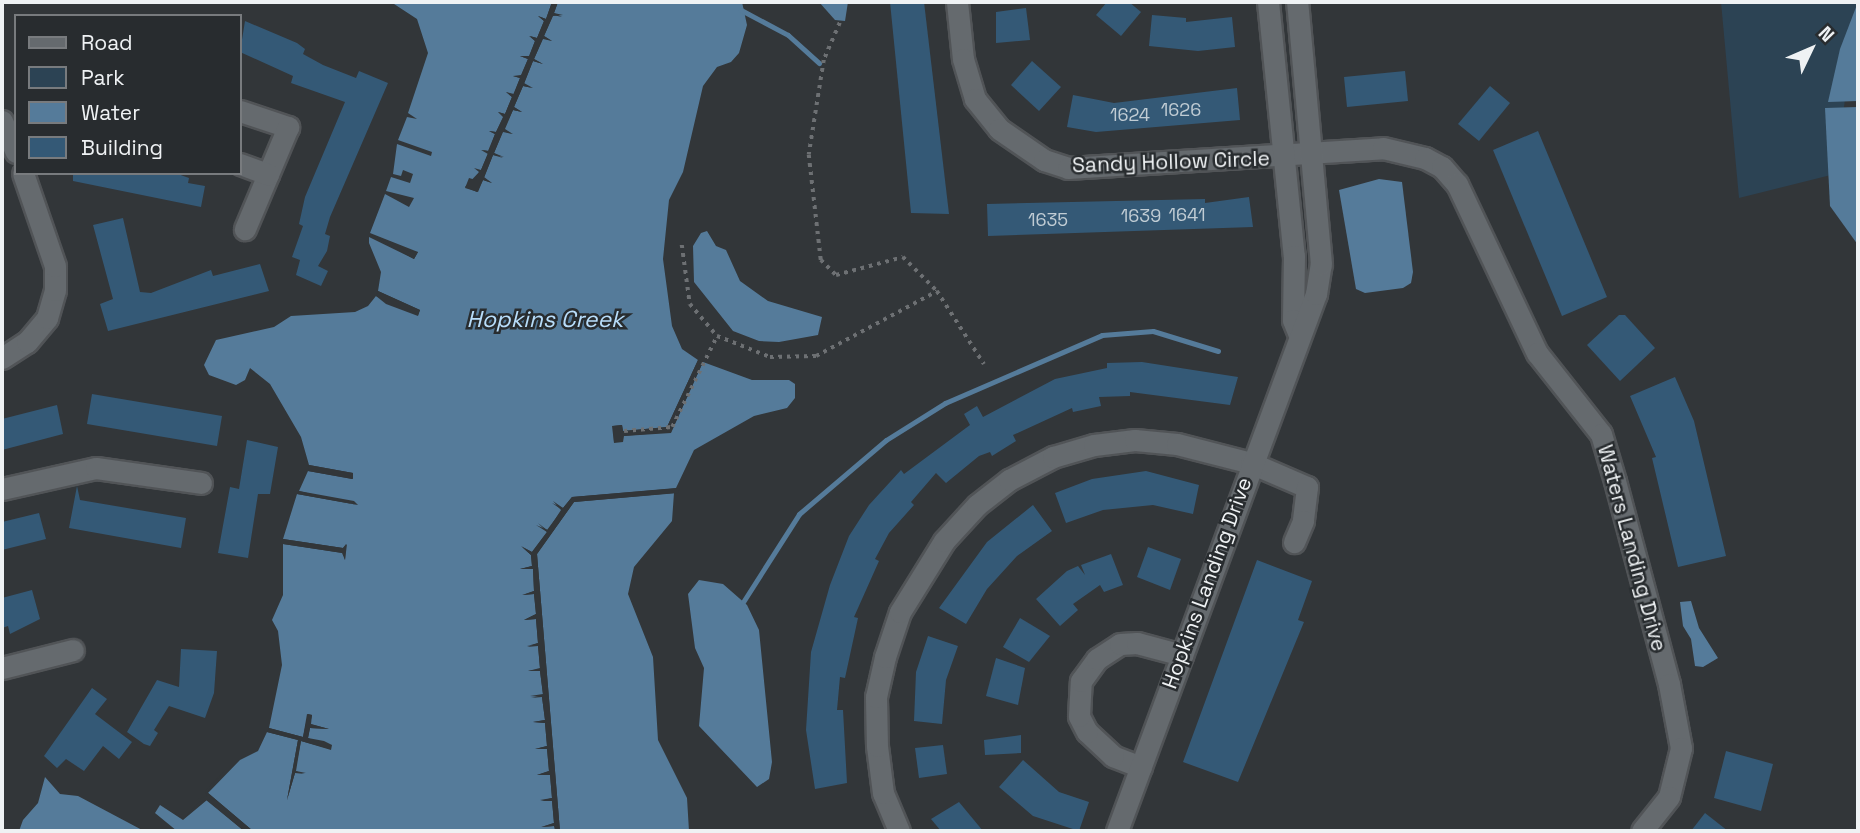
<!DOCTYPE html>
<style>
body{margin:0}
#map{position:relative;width:1860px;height:833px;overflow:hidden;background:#323639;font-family:"Space Grotesk",sans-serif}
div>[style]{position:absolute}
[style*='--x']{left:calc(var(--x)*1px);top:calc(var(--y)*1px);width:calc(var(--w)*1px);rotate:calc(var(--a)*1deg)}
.green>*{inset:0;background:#2c4354}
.water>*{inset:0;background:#557b9a}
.pier>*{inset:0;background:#323639}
.stream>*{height:5px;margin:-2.5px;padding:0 2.5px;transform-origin:2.5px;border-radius:2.5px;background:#557b9a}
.building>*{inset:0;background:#345976}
.path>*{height:3.5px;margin-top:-1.75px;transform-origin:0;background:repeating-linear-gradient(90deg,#6d7073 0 3.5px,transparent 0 8.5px)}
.roads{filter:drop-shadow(2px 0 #515457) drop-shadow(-2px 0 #515457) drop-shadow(0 2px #515457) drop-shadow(0 -2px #515457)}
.minor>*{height:21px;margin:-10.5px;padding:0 10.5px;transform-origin:10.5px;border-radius:10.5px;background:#656a6e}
span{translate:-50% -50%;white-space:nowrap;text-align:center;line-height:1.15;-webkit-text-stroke:5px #282c2f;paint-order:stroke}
.number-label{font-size:18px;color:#c0ccd4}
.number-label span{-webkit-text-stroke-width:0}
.street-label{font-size:21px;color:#eff2f4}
.water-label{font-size:23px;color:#b8ddfa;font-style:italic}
.frame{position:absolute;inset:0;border:4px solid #eff2f4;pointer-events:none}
.legend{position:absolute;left:14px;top:14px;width:228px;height:161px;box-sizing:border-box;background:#282c2f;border:2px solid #787b7e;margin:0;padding:9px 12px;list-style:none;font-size:21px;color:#eff2f4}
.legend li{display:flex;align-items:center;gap:14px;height:35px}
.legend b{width:35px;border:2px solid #787b7e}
.north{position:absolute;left:1776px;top:14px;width:70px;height:70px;-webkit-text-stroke:5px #282c2f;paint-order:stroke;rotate:46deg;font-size:19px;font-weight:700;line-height:28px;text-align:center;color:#eff2f4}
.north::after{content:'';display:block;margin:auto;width:24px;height:32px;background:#eff2f4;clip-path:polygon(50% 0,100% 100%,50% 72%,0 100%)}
</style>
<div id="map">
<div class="green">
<i style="clip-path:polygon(1721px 2px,1858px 2px,1835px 174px,1739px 198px)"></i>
</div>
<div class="water">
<i style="clip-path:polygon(391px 2px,552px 2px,546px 19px,538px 16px,544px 21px,537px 38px,530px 36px,535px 41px,529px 57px,520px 56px,528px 59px,521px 76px,513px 76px,520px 78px,513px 95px,506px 92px,512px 97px,505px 114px,498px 112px,504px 116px,496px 132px,489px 131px,495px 134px,488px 151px,482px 150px,488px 153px,481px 170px,465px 187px,477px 192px,483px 180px,492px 183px,484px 178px,493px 155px,503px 158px,494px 153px,503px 131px,512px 134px,504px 129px,513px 110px,522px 112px,514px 107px,523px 86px,532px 88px,524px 84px,533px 61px,543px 64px,534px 59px,543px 38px,552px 41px,544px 36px,553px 15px,562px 17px,554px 13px,558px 2px,742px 2px,747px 25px,739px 53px,731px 62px,717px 67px,703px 86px,683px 172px,669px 200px,663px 259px,672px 326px,682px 349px,698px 360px,667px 427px,623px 431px,622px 425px,613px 426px,614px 442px,623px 442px,623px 436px,671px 432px,703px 362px,752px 380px,789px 380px,795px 384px,795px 398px,787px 408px,754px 416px,694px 450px,676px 488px,572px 497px,563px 508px,552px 503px,562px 510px,547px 530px,538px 523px,547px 532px,532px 552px,522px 547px,531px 555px,532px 566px,520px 569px,533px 569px,534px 591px,523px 595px,534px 594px,536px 614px,524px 620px,536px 619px,538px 643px,527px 646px,538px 645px,540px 669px,528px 671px,540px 671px,543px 695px,531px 698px,542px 697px,545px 720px,533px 722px,545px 723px,547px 746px,535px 749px,547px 748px,549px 771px,537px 775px,550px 774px,552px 798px,540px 800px,552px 800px,554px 823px,542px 827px,554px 826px,555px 831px,253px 831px,208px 793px,240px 760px,258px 751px,267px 732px,298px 740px,287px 800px,295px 773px,305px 774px,295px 771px,301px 741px,330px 749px,308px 738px,310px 728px,329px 729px,310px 724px,312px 715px,307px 714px,303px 737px,269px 728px,282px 665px,278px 631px,272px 620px,283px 595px,283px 544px,343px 553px,345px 560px,346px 544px,343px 548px,283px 539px,297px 494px,358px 505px,299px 491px,308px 471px,352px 479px,353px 473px,309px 465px,301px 437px,270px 384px,250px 368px,245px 380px,236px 385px,209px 375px,204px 365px,216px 340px,274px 327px,291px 316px,355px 312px,368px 306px,376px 296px,418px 315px,420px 310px,378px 291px,381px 272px,369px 243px,369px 237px,414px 259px,418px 252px,370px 233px,385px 194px,409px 207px,414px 198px,386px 191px,391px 177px,410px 183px,413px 174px,403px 170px,401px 176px,393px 174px,397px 144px,431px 156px,432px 152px,398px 140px,407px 117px,417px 119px,408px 113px,428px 53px,417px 19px)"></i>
<i style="clip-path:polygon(819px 2px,848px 2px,845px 21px,835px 20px)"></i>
<i style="clip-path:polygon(1858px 2px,1858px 101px,1828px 102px,1840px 49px)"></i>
<i style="clip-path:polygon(1858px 107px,1858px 245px,1830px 206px,1825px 108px)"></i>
<i style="clip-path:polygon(1379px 179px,1402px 182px,1413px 272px,1411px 283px,1403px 288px,1365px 293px,1356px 289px,1339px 190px)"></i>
<i style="clip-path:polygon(707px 231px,716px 246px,726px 250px,740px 281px,768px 301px,822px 317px,818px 335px,779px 342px,759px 341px,733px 331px,694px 282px,693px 246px,701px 233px)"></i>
<i style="clip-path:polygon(674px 493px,672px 521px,634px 567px,628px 594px,653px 657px,658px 740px,687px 798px,689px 831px,560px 831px,537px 554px,574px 502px)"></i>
<i style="clip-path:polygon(699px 580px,723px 584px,747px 605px,759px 630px,772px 762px,769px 779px,757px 787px,699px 726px,704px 668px,695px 648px,688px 594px)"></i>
<i style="clip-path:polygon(1691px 601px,1699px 628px,1718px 658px,1703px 667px,1695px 666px,1691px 639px,1683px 626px,1680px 602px)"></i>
<i style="clip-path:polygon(45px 777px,60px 794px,78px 796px,144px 831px,19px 831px,23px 820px,38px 803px)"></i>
<i style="clip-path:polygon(207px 800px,244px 831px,177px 831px,155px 813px,160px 805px,183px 820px)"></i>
</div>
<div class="pier">
<i style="clip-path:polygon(552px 2px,558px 2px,554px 13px,563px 15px,553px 16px,544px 36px,552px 41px,543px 39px,534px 59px,543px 64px,533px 61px,524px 83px,533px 88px,523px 86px,514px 107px,522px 112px,513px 110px,505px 129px,513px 134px,503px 132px,494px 153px,504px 157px,493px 155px,484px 177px,492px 183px,483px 180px,478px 192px,465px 188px,469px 178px,476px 180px,479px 172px,474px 168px,481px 170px,488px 154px,481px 150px,489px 151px,495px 134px,489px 131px,496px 132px,503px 117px,498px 112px,505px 114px,512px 97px,506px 92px,514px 94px,520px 78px,513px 76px,521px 75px,528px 59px,520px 56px,529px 56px,535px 41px,529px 36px,537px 38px,544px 21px,538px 16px,546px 19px)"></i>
<i style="clip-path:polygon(370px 234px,408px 251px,418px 252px,414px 259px)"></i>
<i style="clip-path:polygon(378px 291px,420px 310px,418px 316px,386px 304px,376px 296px)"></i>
<i style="clip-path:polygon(698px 360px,703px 362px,671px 433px,624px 436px,623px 442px,614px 443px,612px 426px,622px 425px,623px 431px,667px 427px)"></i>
<i style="clip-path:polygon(309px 465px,353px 473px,353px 479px,308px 471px)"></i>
<i style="clip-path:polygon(680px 488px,678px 493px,574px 502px,537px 554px,560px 831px,554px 826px,541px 827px,554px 823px,552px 801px,540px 801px,552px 798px,550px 775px,537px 775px,549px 771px,547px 749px,535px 749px,547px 746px,545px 723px,533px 722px,545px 720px,542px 697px,530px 696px,543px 694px,540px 671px,528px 671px,540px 668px,538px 646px,527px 647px,538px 643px,536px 619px,524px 620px,536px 614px,534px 594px,522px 595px,534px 591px,533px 569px,520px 569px,532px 566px,531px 555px,521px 546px,532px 552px,547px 532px,536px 525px,548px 530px,561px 510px,553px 501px,563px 508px,572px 497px)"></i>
<i style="clip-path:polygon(299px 491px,354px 501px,358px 505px,297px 494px)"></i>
<i style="clip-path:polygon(283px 539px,343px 548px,347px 544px,345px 560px,342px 553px,283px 544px)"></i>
<i style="clip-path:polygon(308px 714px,312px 715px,311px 724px,329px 729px,310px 728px,308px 738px,324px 741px,332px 745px,331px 750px,301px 741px,296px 771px,306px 773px,295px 773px,287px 800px,298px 740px,267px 732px,269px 728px,303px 737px)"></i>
<i style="clip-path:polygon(225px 770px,207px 792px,253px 831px,244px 831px,206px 800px,199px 802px,183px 819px,174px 812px,182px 815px,198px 799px,207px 796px,205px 791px)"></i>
</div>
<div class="stream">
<i style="--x:741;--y:10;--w:53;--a:28"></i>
<i style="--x:788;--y:35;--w:42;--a:42.1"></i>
<i style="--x:743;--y:602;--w:104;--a:-57.5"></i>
<i style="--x:799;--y:514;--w:114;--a:-40.4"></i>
<i style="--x:886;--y:440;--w:70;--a:-32.1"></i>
<i style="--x:945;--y:403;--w:171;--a:-23.4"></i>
<i style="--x:1102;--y:335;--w:51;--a:-4.5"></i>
<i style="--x:1153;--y:331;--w:68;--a:17.1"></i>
</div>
<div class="building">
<i style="clip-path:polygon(890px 2px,924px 2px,949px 214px,911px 213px)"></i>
<i style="clip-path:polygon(1107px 2px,1129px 2px,1141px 12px,1121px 36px,1096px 15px)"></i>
<i style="clip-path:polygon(1026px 8px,1030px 40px,996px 43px,996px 12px)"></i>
<i style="clip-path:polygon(1152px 15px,1186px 18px,1186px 22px,1232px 17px,1235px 47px,1198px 51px,1149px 46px)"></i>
<i style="clip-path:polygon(245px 21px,297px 43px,305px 49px,303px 54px,323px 65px,356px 78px,359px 71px,388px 83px,330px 217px,325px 234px,330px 236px,327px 251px,318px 266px,328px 271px,321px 286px,296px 275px,300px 260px,292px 257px,303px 226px,299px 224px,305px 197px,345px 102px,291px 83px,293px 76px,240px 52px)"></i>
<i style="clip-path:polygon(1032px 61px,1061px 87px,1039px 111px,1011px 85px)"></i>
<i style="clip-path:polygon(1405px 71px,1408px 101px,1347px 107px,1344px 77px)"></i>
<i style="clip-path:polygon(1490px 86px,1510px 103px,1479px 141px,1458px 124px)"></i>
<i style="clip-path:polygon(1237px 88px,1240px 120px,1096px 132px,1067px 127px,1073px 95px,1114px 103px)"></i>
<i style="clip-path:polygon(1538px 131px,1607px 297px,1562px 316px,1493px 150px)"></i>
<i style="clip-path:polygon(73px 173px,175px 173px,189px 178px,188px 183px,205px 186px,201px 207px,73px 181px)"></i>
<i style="clip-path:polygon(1249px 197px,1253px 227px,988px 236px,987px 204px,1205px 199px,1205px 203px)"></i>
<i style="clip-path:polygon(123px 218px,140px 292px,151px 293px,211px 270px,213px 276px,260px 264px,269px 291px,108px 331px,100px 304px,113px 299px,93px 225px)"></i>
<i style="clip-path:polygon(1619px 315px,1625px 315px,1655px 348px,1620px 381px,1587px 345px)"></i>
<i style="clip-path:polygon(1142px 362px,1238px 377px,1230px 405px,1130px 392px,1130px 396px,1099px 397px,1101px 406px,1073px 412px,1072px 408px,1013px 435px,1016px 441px,992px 456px,990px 452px,979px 456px,946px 483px,936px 473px,911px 502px,914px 505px,889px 533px,875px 559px,879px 561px,854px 617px,858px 618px,845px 678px,840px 677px,837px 710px,843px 710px,847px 783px,815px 789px,806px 730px,811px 652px,830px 585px,849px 536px,869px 505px,901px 470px,904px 474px,970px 425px,964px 414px,977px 406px,983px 417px,1055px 379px,1107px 368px,1107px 363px)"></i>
<i style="clip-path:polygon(1675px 377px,1694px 421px,1726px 556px,1678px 567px,1652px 458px,1656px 457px,1630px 396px)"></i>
<i style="clip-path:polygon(92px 394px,222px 416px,217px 446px,87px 424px)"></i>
<i style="clip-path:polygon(57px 405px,63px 434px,2px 450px,2px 419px)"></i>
<i style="clip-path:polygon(247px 440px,278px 447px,270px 494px,258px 494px,248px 558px,218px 553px,230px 487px,239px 489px)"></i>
<i style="clip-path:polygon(1146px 471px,1199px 485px,1193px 514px,1153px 505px,1103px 510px,1066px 523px,1055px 493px,1092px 479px)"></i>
<i style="clip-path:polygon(77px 486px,80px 500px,186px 518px,181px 548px,69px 528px)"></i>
<i style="clip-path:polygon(1033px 505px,1052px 531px,1017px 556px,987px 589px,966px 624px,939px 608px,987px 542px)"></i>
<i style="clip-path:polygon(39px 513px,46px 539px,2px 550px,2px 522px)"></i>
<i style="clip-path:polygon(1148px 547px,1181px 559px,1170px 590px,1137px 577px)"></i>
<i style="clip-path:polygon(1111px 554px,1123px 585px,1104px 592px,1100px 585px,1073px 604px,1078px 610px,1060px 626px,1036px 599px,1067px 571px,1078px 566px,1085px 575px,1081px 565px)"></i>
<i style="clip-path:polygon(1257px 560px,1312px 581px,1298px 620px,1304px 622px,1238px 782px,1183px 762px)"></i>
<i style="clip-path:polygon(32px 590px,40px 619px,10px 634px,8px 626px,2px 628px,2px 598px)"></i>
<i style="clip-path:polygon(1020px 618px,1050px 636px,1029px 662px,1003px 647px)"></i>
<i style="clip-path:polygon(928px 636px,958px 646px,946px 680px,942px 724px,914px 721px,916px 672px)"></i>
<i style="clip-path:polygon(181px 649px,217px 651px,214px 693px,205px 718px,169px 706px,154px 730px,158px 733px,150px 746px,144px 744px,127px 732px,157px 680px,179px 687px)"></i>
<i style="clip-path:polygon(996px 658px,1025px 668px,1018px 705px,986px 696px)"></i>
<i style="clip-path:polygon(92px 688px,107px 699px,95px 714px,132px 742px,119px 759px,103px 746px,84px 771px,66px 759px,57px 768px,44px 756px)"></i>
<i style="clip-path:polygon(1021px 735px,1021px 753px,985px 755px,984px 740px)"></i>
<i style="clip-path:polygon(943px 745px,947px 774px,919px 778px,915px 748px)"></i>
<i style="clip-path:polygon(1726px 751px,1773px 764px,1761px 811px,1714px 798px)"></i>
<i style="clip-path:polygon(1023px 760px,1059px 792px,1089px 802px,1079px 831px,1033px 816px,999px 787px)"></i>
<i style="clip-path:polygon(959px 802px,983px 831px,941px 831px,931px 819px)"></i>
<i style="clip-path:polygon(1705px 813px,1728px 831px,1691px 831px)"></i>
</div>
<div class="path">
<i style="--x:840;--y:23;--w:40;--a:113.4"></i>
<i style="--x:824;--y:60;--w:96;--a:99"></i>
<i style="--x:809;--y:155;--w:106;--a:83.5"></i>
<i style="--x:821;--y:260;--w:21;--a:45"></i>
<i style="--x:836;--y:275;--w:69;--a:-15"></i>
<i style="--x:903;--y:257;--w:48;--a:45"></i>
<i style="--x:937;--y:291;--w:87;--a:57.2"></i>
<i style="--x:682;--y:245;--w:60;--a:82.3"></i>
<i style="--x:690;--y:304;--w:42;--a:49.8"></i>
<i style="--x:717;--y:336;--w:57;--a:21.6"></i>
<i style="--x:770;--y:357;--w:46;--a:-1.2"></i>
<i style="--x:816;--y:356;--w:137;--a:-28.2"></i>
<i style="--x:624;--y:431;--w:48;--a:-4.8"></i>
<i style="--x:672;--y:427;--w:102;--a:-63.7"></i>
</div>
<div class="roads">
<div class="minor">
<i style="--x:957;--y:2;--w:57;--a:84"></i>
<i style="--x:963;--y:59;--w:42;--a:73.3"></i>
<i style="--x:975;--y:99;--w:38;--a:51"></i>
<i style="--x:999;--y:129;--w:55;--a:34.6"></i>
<i style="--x:1044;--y:160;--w:25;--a:18"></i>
<i style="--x:1068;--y:168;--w:316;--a:-3.6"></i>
<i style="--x:1383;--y:148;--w:43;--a:13.4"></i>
<i style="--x:1425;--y:158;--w:19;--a:28"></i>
<i style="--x:1442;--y:167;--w:23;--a:49"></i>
<i style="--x:1457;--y:184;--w:187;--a:64.7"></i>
<i style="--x:1537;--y:353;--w:103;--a:51.7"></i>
<i style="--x:1601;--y:434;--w:49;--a:73.4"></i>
<i style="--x:1615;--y:481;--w:210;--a:75.1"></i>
<i style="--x:1669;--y:684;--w:65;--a:79.4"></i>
<i style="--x:1681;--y:748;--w:50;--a:103.8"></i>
<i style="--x:1669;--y:797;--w:43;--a:128.5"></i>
<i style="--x:1268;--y:2;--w:255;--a:84.2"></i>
<i style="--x:1294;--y:256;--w:64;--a:90.9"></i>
<i style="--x:1293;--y:320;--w:16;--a:68"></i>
<i style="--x:240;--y:111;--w:51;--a:18.4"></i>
<i style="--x:288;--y:127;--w:111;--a:112.9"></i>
<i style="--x:2;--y:121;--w:34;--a:66"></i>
<i style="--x:240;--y:164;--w:30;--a:20"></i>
<i style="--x:2;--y:358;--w:30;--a:-33"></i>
<i style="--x:27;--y:342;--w:31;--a:-50"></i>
<i style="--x:47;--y:318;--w:29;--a:-74"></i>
<i style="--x:55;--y:290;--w:24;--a:-90"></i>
<i style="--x:55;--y:266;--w:98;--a:-109"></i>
<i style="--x:2;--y:489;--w:96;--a:-12.6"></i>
<i style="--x:96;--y:468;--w:106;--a:8.1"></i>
<i style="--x:2;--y:668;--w:73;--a:-14.2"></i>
<i style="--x:1141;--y:767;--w:30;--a:-159"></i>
<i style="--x:1113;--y:756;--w:35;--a:-137"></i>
<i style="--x:1087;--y:732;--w:18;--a:-117"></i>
<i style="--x:1079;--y:716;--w:35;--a:-87"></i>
<i style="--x:1081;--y:681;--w:27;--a:-54"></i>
<i style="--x:1097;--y:659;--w:27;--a:-33"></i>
<i style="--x:1120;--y:644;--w:17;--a:-3"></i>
<i style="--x:1137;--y:643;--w:47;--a:14.9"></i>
<i style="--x:899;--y:831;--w:41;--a:-112.8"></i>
<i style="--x:883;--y:793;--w:47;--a:-97.3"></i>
<i style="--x:877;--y:746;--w:49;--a:-91.2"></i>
<i style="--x:876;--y:697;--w:41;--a:-77.3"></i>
<i style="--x:885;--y:657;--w:47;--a:-71.6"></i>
<i style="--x:900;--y:612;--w:84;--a:-58.2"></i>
<i style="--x:944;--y:541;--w:49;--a:-47.5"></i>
<i style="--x:977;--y:505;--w:41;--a:-38"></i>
<i style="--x:1009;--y:480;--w:50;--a:-27.6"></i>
<i style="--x:1053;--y:457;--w:43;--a:-16.3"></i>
<i style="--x:1094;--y:445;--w:41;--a:-7"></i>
<i style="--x:1135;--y:440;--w:42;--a:5.4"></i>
<i style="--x:1177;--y:444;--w:76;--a:14.4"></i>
<i style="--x:1251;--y:463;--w:61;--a:23.2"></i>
<i style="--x:1307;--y:487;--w:34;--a:97"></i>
<i style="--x:1303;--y:521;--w:23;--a:113"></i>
<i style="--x:1117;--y:831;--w:573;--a:-69.67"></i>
<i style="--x:1316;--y:294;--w:30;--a:-81"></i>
<i style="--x:1321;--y:264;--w:263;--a:-95.2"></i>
</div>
</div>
<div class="number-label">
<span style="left:1181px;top:110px">1626</span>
<span style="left:1130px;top:115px">1624</span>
<span style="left:1187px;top:215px">1641</span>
<span style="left:1141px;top:216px">1639</span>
<span style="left:1048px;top:220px">1635</span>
</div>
<div class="street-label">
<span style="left:1171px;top:162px;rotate:-2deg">Sandy Hollow Circle</span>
<span style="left:1632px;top:548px;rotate:75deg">Waters Landing Drive</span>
<span style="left:1207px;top:583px;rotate:-70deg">Hopkins Landing Drive</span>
</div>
<div class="water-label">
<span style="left:545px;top:319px">Hopkins Creek</span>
</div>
<div class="frame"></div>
<ul class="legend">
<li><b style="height:9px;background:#656a6e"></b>Road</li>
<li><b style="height:19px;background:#2c4354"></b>Park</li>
<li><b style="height:19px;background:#557b9a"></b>Water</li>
<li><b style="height:19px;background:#345976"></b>Building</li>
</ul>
<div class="north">N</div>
</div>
